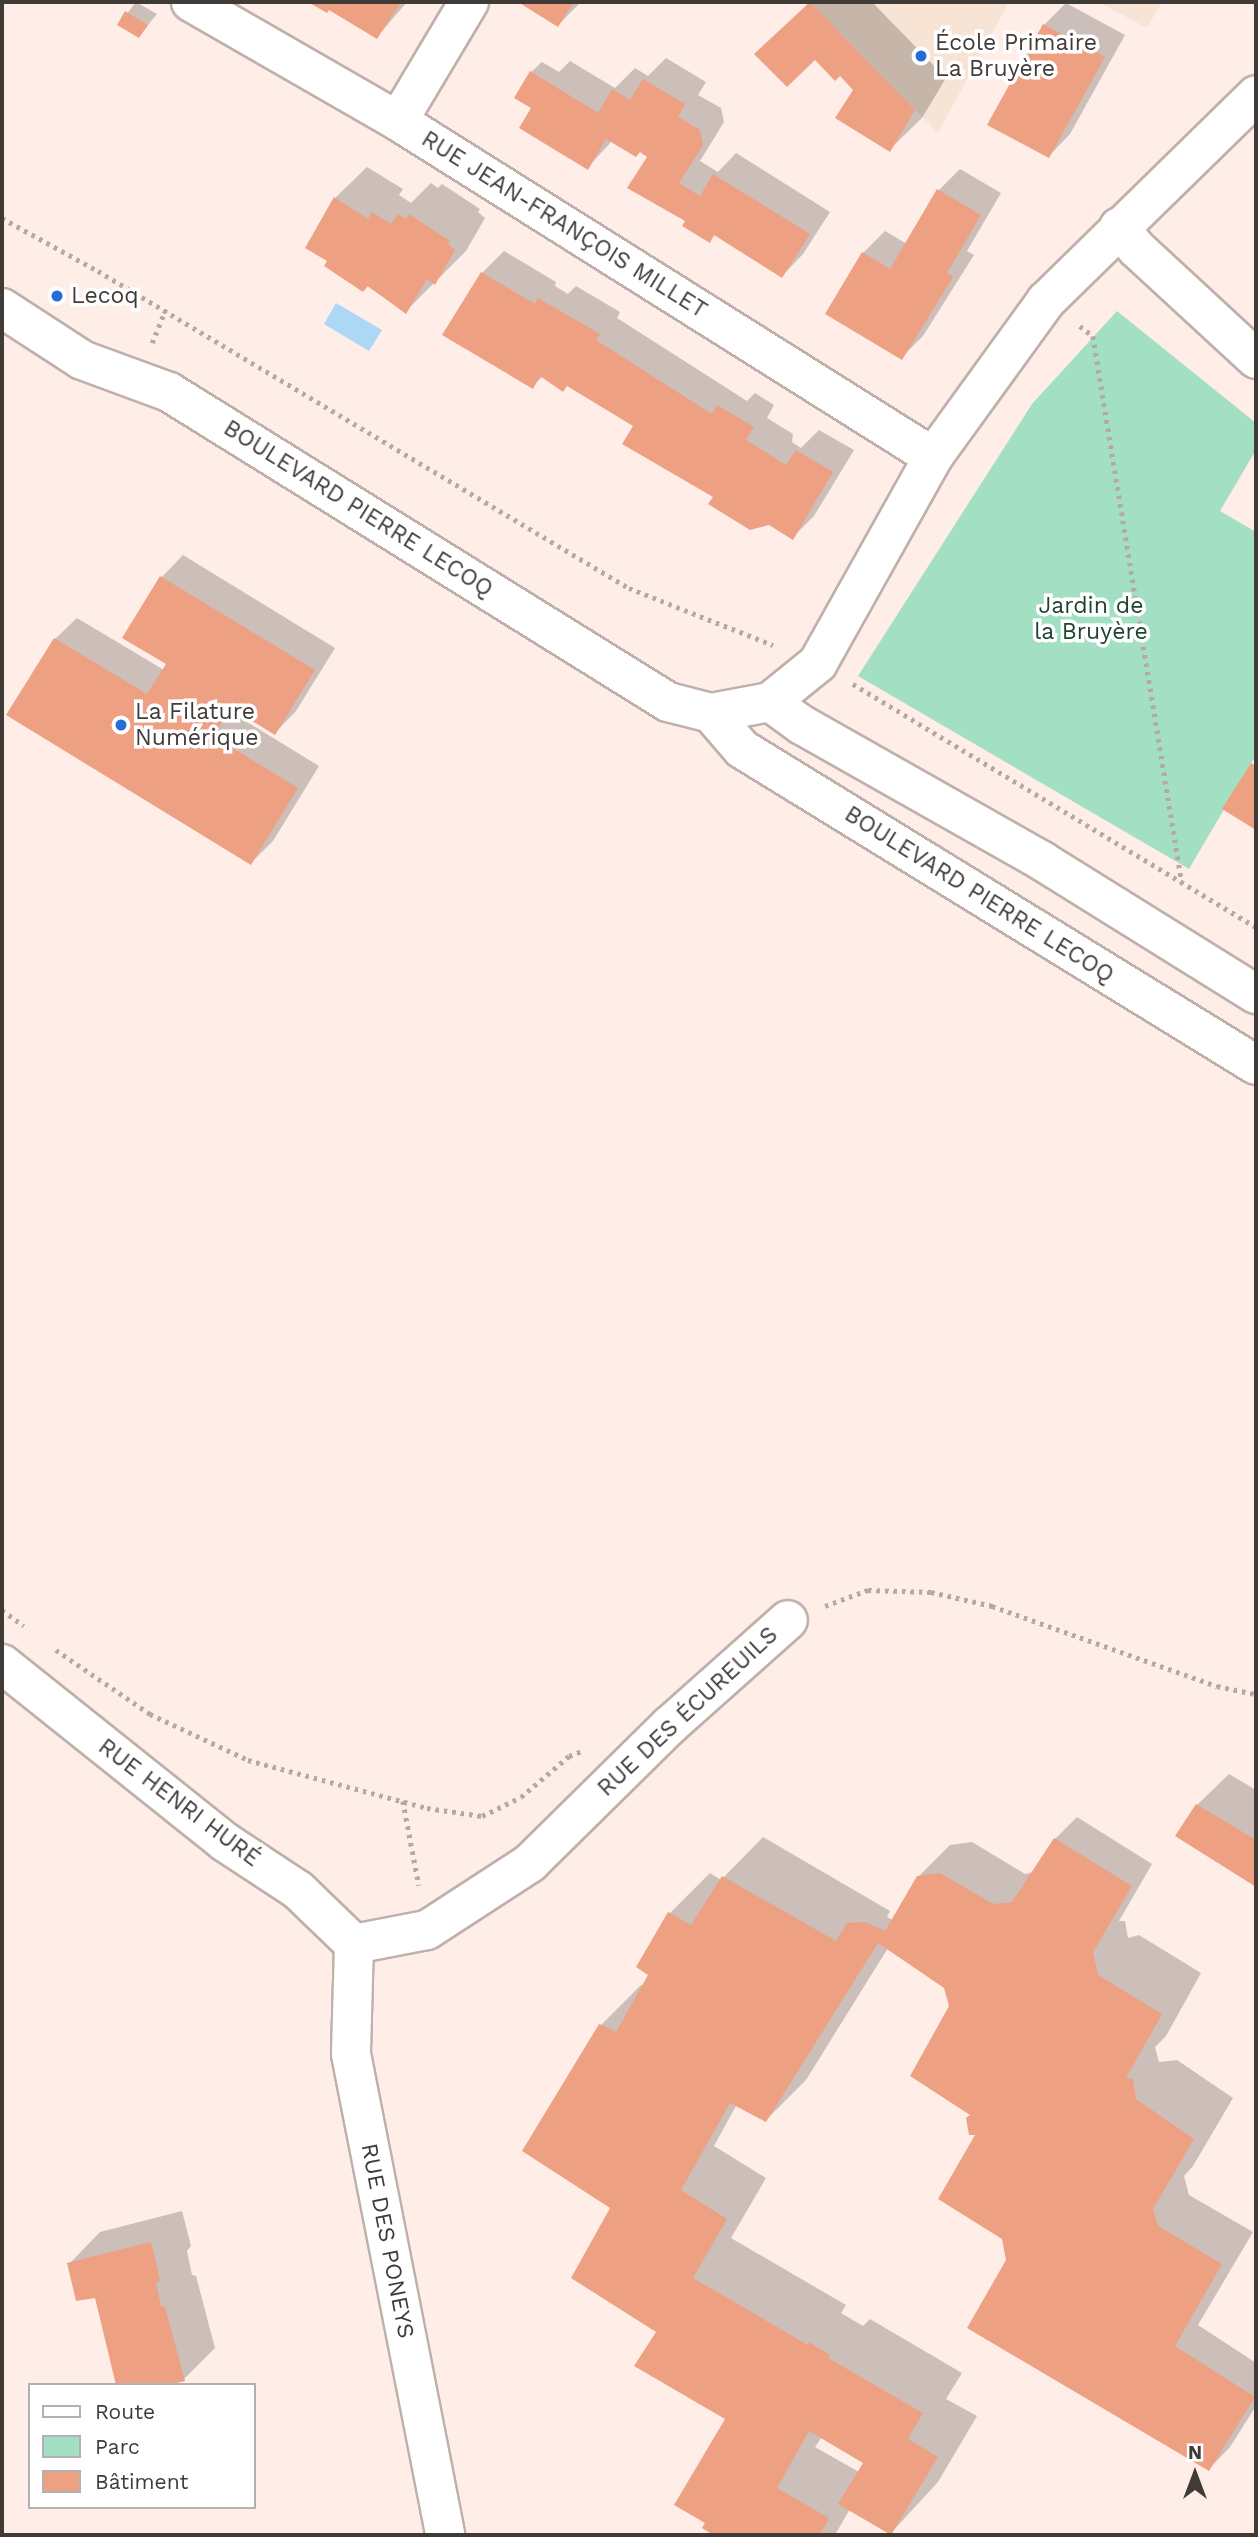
<!DOCTYPE html>
<meta charset="utf-8">
<style>
body{margin:0}
#map{position:relative;width:1258px;height:2537px;overflow:hidden;background:#ffeee8;font-family:"Work Sans",sans-serif}
div>[style]{position:absolute}
[style*='--x']{left:calc(var(--x)*1px);top:calc(var(--y)*1px);width:calc(var(--w)*1px);rotate:calc(var(--a)*1deg)}
.education>*{inset:0;background:#f8e4d5}
.green>*{inset:0;background:#a3dfc3}
.water>*{inset:0;background:#acd7f5}
.shadow>*{inset:0;background:#0003}
.building>*{inset:0;background:#eea082}
.path>*{height:4.5px;margin-top:-2.25px;transform-origin:0;background:repeating-linear-gradient(90deg,#b6a9a4 0 3.5px,transparent 0 8.5px)}
.roads{filter:drop-shadow(2px 0 #bfb0aa) drop-shadow(-2px 0 #bfb0aa) drop-shadow(0 2px #bfb0aa) drop-shadow(0 -2px #bfb0aa)}
.minor>*{height:38px;margin:-19px;padding:0 19px;transform-origin:19px;border-radius:19px;background:#fff}
.dots>*{width:19px;height:19px;translate:-50% -50%;box-sizing:border-box;border:4px solid #fff;border-radius:50%}
span{translate:-50% -50%;white-space:nowrap;text-align:center;line-height:1.15;-webkit-text-stroke:7px #fff;paint-order:stroke}
.poi-label{font-size:23px;color:#413b38}
.left{translate:0 -50%;text-align:left}
.street-label{font-size:23px;color:#413b38}
.park-label{font-size:23px;color:#1d4433}
.frame{position:absolute;inset:0;border:4px solid #413b38;pointer-events:none}
.legend{position:absolute;left:28px;top:2383px;width:228px;height:126px;box-sizing:border-box;background:#fff;border:2px solid #b3b1af;margin:0;padding:9px 12px;list-style:none;font-size:21px;color:#413b38}
.legend li{display:flex;align-items:center;gap:14px;height:35px}
.legend b{width:35px;border:2px solid #b3b1af}
.north{position:absolute;left:1160px;top:2439px;width:70px;height:70px;-webkit-text-stroke:5px #fff;paint-order:stroke;rotate:0deg;font-size:19px;font-weight:700;line-height:28px;text-align:center;color:#413b38}
.north::after{content:'';display:block;margin:auto;width:24px;height:32px;background:#413b38;clip-path:polygon(50% 0,100% 100%,50% 72%,0 100%)}
</style>
<div id="map">
<div class="education">
<i style="clip-path:polygon(810px 2px,1009px 2px,938px 133px)"></i>
<i style="clip-path:polygon(1098px 2px,1162px 2px,1147px 28px)"></i>
</div>
<div class="green">
<i style="clip-path:polygon(1117px 311px,1256px 423px,1256px 450px,1220px 511px,1256px 532px,1256px 755px,1189px 869px,858px 676px,1032px 404px)"></i>
</div>
<div class="water">
<i style="clip-path:polygon(336px 303px,382px 330px,369px 351px,324px 324px)"></i>
</div>
<div class="shadow">
<i style="clip-path:polygon(136px 2px,157px 14px,139px 36px,119px 24px)"></i>
<i style="clip-path:polygon(311px 2px,407px 2px,377px 37px,330px 8px,327px 11px)"></i>
<i style="clip-path:polygon(521px 2px,581px 2px,558px 25px)"></i>
<i style="clip-path:polygon(810px 2px,872px 2px,946px 78px,922px 118px,890px 149px,855px 90px,840px 73px,815px 58px,788px 23px)"></i>
<i style="clip-path:polygon(1066px 3px,1125px 35px,1070px 134px,1049px 156px,989px 124px,1044px 25px)"></i>
<i style="clip-path:polygon(666px 58px,706px 82px,698px 95px,721px 108px,724px 122px,700px 161px,718px 172px,736px 153px,830px 212px,803px 254px,782px 276px,716px 234px,710px 240px,687px 220px,650px 156px,641px 150px,612px 141px,588px 167px,533px 108px,531px 72px,542px 62px,559px 72px,570px 61px,615px 88px,635px 68px,648px 76px)"></i>
<i style="clip-path:polygon(367px 167px,403px 189px,399px 195px,411px 203px,431px 183px,438px 188px,442px 184px,480px 209px,478px 212px,485px 218px,466px 251px,405px 312px,329px 260px,335px 198px)"></i>
<i style="clip-path:polygon(960px 169px,1001px 193px,967px 251px,974px 255px,923px 336px,901px 358px,863px 253px,885px 231px,907px 244px,939px 190px)"></i>
<i style="clip-path:polygon(504px 251px,556px 282px,555px 286px,568px 294px,576px 286px,620px 312px,617px 318px,747px 401px,755px 393px,774px 405px,767px 418px,793px 434px,792px 442px,801px 448px,819px 430px,854px 450px,814px 516px,793px 537px,635px 426px,568px 384px,543px 376px,532px 387px,482px 273px)"></i>
<i style="clip-path:polygon(183px 555px,335px 648px,296px 711px,275px 733px,236px 710px,234px 714px,319px 766px,273px 841px,251px 863px,55px 639px,77px 618px,164px 670px,168px 663px,124px 637px,162px 577px)"></i>
<i style="clip-path:polygon(1256px 761px,1256px 828px,1225px 809px)"></i>
<i style="clip-path:polygon(1229px 1774px,1256px 1790px,1256px 1885px,1178px 1835px,1197px 1805px)"></i>
<i style="clip-path:polygon(evenodd,1077px 1817px,1152px 1864px,1119px 1921px,1125px 1921px,1128px 1938px,1139px 1935px,1201px 1973px,1166px 2036px,1155px 2047px,1159px 2062px,1177px 2060px,1233px 2098px,1193px 2166px,1184px 2176px,1189px 2195px,1253px 2232px,1198px 2325px,1256px 2363px,1256px 2406px,1230px 2447px,1209px 2469px,1008px 2260px,977px 2136px,946px 1987px,888px 1948px,806px 2080px,766px 2120px,737px 2104px,714px 2146px,766px 2178px,731px 2238px,846px 2305px,841px 2313px,863px 2326px,870px 2319px,962px 2373px,946px 2399px,977px 2416px,938px 2482px,891px 2533px,850px 2509px,835px 2535px,716px 2535px,713px 2533px,727px 2418px,658px 2332px,612px 2207px,601px 2025px,641px 1985px,644px 1986px,670px 1913px,710px 1873px,721px 1880px,763px 1837px,890px 1911px,887px 1917px,893px 1920px,918px 1877px,950px 1845px,972px 1842px,1025px 1874px,1033px 1872px,1055px 1839px,1077px 1817px,822px 2437px,865px 2463px,859px 2472px,815px 2447px,822px 2437px)"></i>
<i style="clip-path:polygon(182px 2211px,191px 2246px,187px 2251px,192px 2275px,196px 2276px,215px 2348px,184px 2379px,97px 2296px,69px 2264px,100px 2232px)"></i>
</div>
<div class="building">
<i style="clip-path:polygon(308px 2px,401px 2px,377px 39px,329px 10px,327px 13px)"></i>
<i style="clip-path:polygon(518px 2px,574px 2px,558px 27px)"></i>
<i style="clip-path:polygon(810px 2px,915px 110px,890px 152px,835px 118px,853px 90px,840px 76px,835px 81px,815px 60px,787px 87px,754px 54px)"></i>
<i style="clip-path:polygon(125px 11px,148px 25px,139px 38px,117px 25px)"></i>
<i style="clip-path:polygon(1043px 24px,1105px 57px,1049px 158px,987px 125px)"></i>
<i style="clip-path:polygon(530px 71px,598px 113px,612px 89px,630px 100px,643px 79px,685px 104px,678px 117px,700px 130px,703px 145px,679px 183px,700px 196px,713px 174px,810px 234px,782px 278px,714px 235px,710px 243px,682px 226px,685px 221px,627px 188px,647px 157px,640px 152px,636px 157px,606px 139px,588px 170px,519px 128px,531px 108px,514px 98px)"></i>
<i style="clip-path:polygon(937px 189px,981px 215px,947px 273px,953px 277px,902px 360px,825px 314px,862px 252px,890px 269px)"></i>
<i style="clip-path:polygon(334px 197px,368px 219px,372px 212px,391px 224px,398px 214px,406px 219px,409px 214px,450px 241px,448px 244px,455px 250px,435px 285px,427px 279px,406px 314px,368px 286px,363px 292px,324px 266px,327px 261px,305px 248px)"></i>
<i style="clip-path:polygon(481px 272px,535px 304px,538px 298px,600px 334px,596px 340px,712px 414px,717px 405px,754px 427px,746px 440px,786px 465px,796px 450px,833px 472px,793px 540px,769px 525px,750px 530px,708px 504px,713px 497px,622px 444px,633px 426px,567px 386px,563px 392px,540px 376px,533px 389px,442px 335px)"></i>
<i style="clip-path:polygon(160px 576px,315px 670px,275px 735px,231px 708px,213px 736px,298px 788px,251px 865px,6px 715px,54px 638px,147px 694px,166px 664px,122px 638px)"></i>
<i style="clip-path:polygon(1251px 763px,1256px 766px,1256px 830px,1222px 809px)"></i>
<i style="clip-path:polygon(1196px 1804px,1256px 1840px,1256px 1887px,1175px 1836px)"></i>
<i style="clip-path:polygon(1054px 1838px,1132px 1886px,1093px 1952px,1098px 1975px,1162px 2014px,1126px 2078px,1133px 2079px,1136px 2099px,1194px 2139px,1153px 2209px,1158px 2226px,1222px 2264px,1175px 2346px,1255px 2397px,1209px 2471px,967px 2328px,1006px 2260px,1002px 2239px,938px 2199px,975px 2135px,969px 2135px,966px 2118px,970px 2115px,910px 2076px,949px 2006px,944px 1988px,878px 1943px,766px 2122px,730px 2103px,681px 2190px,727px 2219px,693px 2278px,808px 2345px,809px 2342px,830px 2355px,828px 2358px,923px 2413px,908px 2439px,938px 2457px,891px 2535px,838px 2504px,863px 2463px,809px 2431px,777px 2488px,829px 2518px,820px 2535px,713px 2535px,702px 2528px,705px 2523px,674px 2505px,725px 2419px,634px 2366px,656px 2332px,571px 2278px,610px 2208px,522px 2151px,599px 2024px,616px 2032px,648px 1975px,636px 1967px,668px 1912px,691px 1925px,722px 1876px,836px 1941px,847px 1923px,865px 1922px,885px 1931px,917px 1876px,940px 1873px,993px 1904px,1012px 1902px)"></i>
<i style="clip-path:polygon(151px 2242px,160px 2280px,156px 2283px,161px 2306px,165px 2307px,185px 2381px,168px 2385px,116px 2385px,95px 2298px,76px 2301px,67px 2263px)"></i>
</div>
<div class="path">
<i style="--x:2;--y:218;--w:110;--a:28.9"></i>
<i style="--x:98;--y:271;--w:618;--a:30.84"></i>
<i style="--x:629;--y:588;--w:155;--a:21.6"></i>
<i style="--x:1080;--y:326;--w:16;--a:38"></i>
<i style="--x:1093;--y:336;--w:554;--a:80.76"></i>
<i style="--x:152;--y:343;--w:35;--a:-68"></i>
<i style="--x:853;--y:684;--w:471;--a:31.1"></i>
<i style="--x:825;--y:1606;--w:46;--a:-20.4"></i>
<i style="--x:868;--y:1590;--w:63;--a:1.8"></i>
<i style="--x:931;--y:1592;--w:63;--a:12.9"></i>
<i style="--x:992;--y:1606;--w:239;--a:19.6"></i>
<i style="--x:1217;--y:1686;--w:40;--a:12"></i>
<i style="--x:2;--y:1610;--w:27;--a:36"></i>
<i style="--x:56;--y:1650;--w:114;--a:34.2"></i>
<i style="--x:150;--y:1714;--w:108;--a:25.1"></i>
<i style="--x:248;--y:1760;--w:185;--a:15"></i>
<i style="--x:427;--y:1808;--w:56;--a:8.3"></i>
<i style="--x:482;--y:1816;--w:43;--a:-26"></i>
<i style="--x:521;--y:1797;--w:63;--a:-40.5"></i>
<i style="--x:569;--y:1756;--w:14;--a:-21"></i>
<i style="--x:403;--y:1801;--w:86;--a:79.3"></i>
</div>
<div class="roads">
<div class="minor">
<i style="--x:191;--y:2;--w:239;--a:29.9"></i>
<i style="--x:398;--y:121;--w:632;--a:32.13"></i>
<i style="--x:398;--y:121;--w:139;--a:-59.2"></i>
<i style="--x:1119;--y:227;--w:28;--a:51"></i>
<i style="--x:1137;--y:249;--w:162;--a:42.7"></i>
<i style="--x:2;--y:308;--w:95;--a:33"></i>
<i style="--x:82;--y:360;--w:93;--a:20.2"></i>
<i style="--x:169;--y:392;--w:587;--a:31.85"></i>
<i style="--x:668;--y:702;--w:44;--a:14.3"></i>
<i style="--x:711;--y:713;--w:60;--a:-10.6"></i>
<i style="--x:770;--y:702;--w:39;--a:36"></i>
<i style="--x:802;--y:725;--w:276;--a:29.5"></i>
<i style="--x:1042;--y:861;--w:252;--a:31.9"></i>
<i style="--x:770;--y:702;--w:62;--a:-39.1"></i>
<i style="--x:818;--y:663;--w:236;--a:-60.8"></i>
<i style="--x:933;--y:457;--w:193;--a:-54.1"></i>
<i style="--x:1046;--y:301;--w:294;--a:-44.4"></i>
<i style="--x:711;--y:713;--w:48;--a:49.3"></i>
<i style="--x:742;--y:749;--w:603;--a:31.58"></i>
<i style="--x:2;--y:1664;--w:285;--a:38.6"></i>
<i style="--x:225;--y:1842;--w:87;--a:33.3"></i>
<i style="--x:298;--y:1890;--w:78;--a:44"></i>
<i style="--x:354;--y:1944;--w:110;--a:91.6"></i>
<i style="--x:351;--y:2054;--w:490;--a:78.9"></i>
<i style="--x:354;--y:1944;--w:74;--a:-10.9"></i>
<i style="--x:427;--y:1930;--w:123;--a:-33"></i>
<i style="--x:530;--y:1863;--w:195;--a:-44.6"></i>
<i style="--x:669;--y:1726;--w:159;--a:-41.7"></i>
</div>
</div>
<div class="dots">
<i style="left:921px;top:56px;background:#236ed9"></i>
<i style="left:57px;top:296px;background:#236ed9"></i>
<i style="left:121px;top:725px;background:#236ed9"></i>
</div>
<div class="poi-label">
<span class="left" style="left:935px;top:56px">École Primaire<br>La Bruyère</span>
<span class="left" style="left:71px;top:296px">Lecoq</span>
<span class="left" style="left:135px;top:725px">La Filature<br>Numérique</span>
</div>
<div class="street-label">
<span style="left:564px;top:225px;rotate:32deg">RUE JEAN-FRANÇOIS MILLET</span>
<span style="left:358px;top:509px;rotate:32deg">BOULEVARD PIERRE LECOQ</span>
<span style="left:979px;top:895px;rotate:32deg">BOULEVARD PIERRE LECOQ</span>
<span style="left:688px;top:1712px;rotate:-43deg">RUE DES ÉCUREUILS</span>
<span style="left:179px;top:1803px;rotate:37deg">RUE HENRI HURÉ</span>
<span style="left:387px;top:2241px;rotate:79deg">RUE DES PONEYS</span>
</div>
<div class="park-label">
<span style="left:1091px;top:619px">Jardin de<br>la Bruyère</span>
</div>
<div class="frame"></div>
<ul class="legend">
<li><b style="height:9px;background:#fff"></b>Route</li>
<li><b style="height:19px;background:#a3dfc3"></b>Parc</li>
<li><b style="height:19px;background:#eea082"></b>Bâtiment</li>
</ul>
<div class="north">N</div>
</div>
